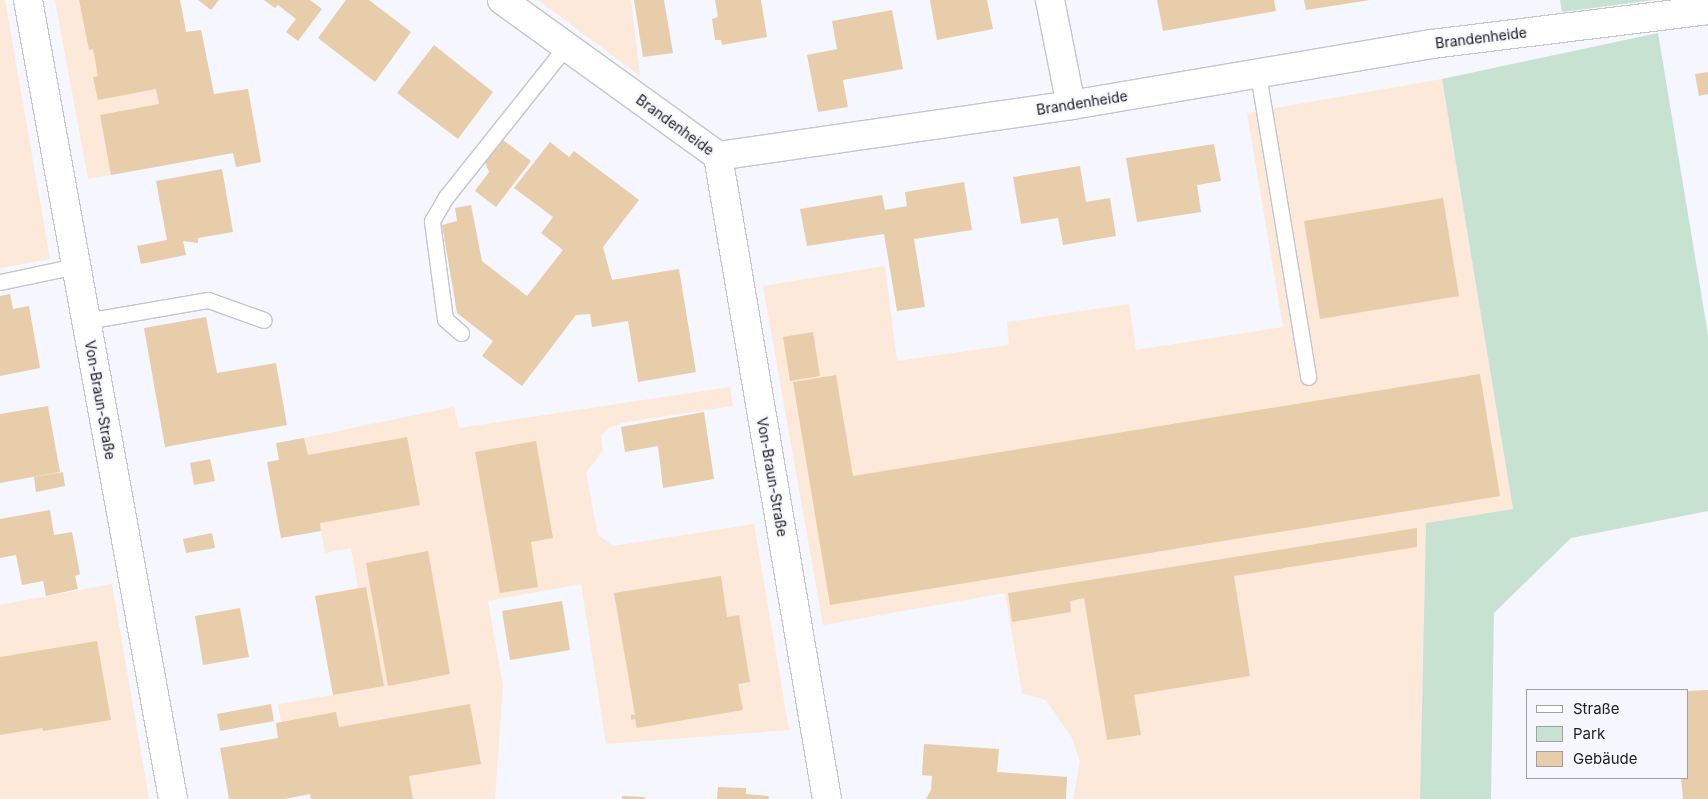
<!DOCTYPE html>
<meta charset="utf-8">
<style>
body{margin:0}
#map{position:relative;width:1708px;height:799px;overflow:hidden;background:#f5f6fe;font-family:Inter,sans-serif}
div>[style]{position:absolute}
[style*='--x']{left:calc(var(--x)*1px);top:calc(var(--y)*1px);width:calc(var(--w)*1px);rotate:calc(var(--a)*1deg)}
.commercial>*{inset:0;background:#fce9d9}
.green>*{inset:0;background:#c8e2d1}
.building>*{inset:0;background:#e8cdaa}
.roads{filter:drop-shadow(1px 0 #c4c5cd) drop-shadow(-1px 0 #c4c5cd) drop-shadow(0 1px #c4c5cd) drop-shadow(0 -1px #c4c5cd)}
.lane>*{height:15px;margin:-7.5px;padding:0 7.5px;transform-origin:7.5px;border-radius:7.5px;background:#fff}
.street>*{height:28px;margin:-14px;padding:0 14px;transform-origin:14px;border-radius:14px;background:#fff}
span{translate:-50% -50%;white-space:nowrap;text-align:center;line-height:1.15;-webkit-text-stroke:4px #f5f6fe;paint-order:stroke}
.street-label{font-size:14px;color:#202023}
.legend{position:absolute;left:1526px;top:689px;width:162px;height:90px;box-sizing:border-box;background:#f5f6fe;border:1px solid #a0a0a6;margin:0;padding:6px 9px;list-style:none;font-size:15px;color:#202023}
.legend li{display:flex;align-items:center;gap:10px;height:25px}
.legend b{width:25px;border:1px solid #a0a0a6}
</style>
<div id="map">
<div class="commercial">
<i style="clip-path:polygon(0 0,5px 0,50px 259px,0 268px)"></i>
<i style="clip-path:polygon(55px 0,180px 0,186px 32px,201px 30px,214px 94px,248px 89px,261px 162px,236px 167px,233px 153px,88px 179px)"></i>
<i style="clip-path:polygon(538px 0,631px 0,640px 76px)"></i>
<i style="clip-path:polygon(1442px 79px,1513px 509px,1426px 523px,1420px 799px,1073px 799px,1080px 762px,1072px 738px,1046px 700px,1022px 693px,1005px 593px,823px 625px,763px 286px,885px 266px,897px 361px,1009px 345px,1007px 322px,1129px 304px,1136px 350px,1283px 327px,1247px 113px)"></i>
<i style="clip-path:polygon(730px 387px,733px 406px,626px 422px,609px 428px,601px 435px,603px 450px,586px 473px,598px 535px,613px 546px,754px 524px,789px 730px,606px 744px,581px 584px,488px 601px,503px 686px,495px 799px,311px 799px,310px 794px,294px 797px,283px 737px,278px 738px,276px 723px,281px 722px,278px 704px,333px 695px,315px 596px,358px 588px,351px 548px,325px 553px,304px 438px,454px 407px,459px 428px)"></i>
<i style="clip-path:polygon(112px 584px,149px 799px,0 799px,0 605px)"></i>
</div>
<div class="green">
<i style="clip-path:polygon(1560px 0,1655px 0,1562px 12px)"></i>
<i style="clip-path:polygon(1658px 33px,1708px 335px,1708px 511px,1571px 538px,1494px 613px,1491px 799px,1420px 799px,1426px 523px,1513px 509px,1442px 79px)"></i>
</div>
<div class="building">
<i style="clip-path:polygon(79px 0,180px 0,186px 32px,201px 30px,214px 94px,248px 89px,261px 162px,236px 167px,233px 153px,111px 175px,100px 115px,159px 104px,156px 89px,98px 100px,93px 77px,98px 76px,93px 49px,89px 50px)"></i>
<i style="clip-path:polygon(198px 0,219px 0,211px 10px)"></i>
<i style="clip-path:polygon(264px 0,310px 0,322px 9px,298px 41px,286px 32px,296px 19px,278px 5px,275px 8px)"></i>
<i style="clip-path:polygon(346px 0,369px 0,411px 32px,375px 82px,318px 38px)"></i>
<i style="clip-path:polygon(634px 0,664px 0,673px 53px,643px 57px)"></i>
<i style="clip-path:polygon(715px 0,761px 0,767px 37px,722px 45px,721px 40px,715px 40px,712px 19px,718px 17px)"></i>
<i style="clip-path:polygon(930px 0,987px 0,993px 29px,937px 40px)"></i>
<i style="clip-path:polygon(1157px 0,1274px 0,1276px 11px,1163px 31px)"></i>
<i style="clip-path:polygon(1304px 0,1370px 0,1306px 10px)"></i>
<i style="clip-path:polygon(892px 10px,903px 69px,843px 80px,848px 107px,818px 112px,807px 55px,837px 49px,832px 21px)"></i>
<i style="clip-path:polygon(434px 45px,493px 92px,458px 139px,397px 93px)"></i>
<i style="clip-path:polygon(1708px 72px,1708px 94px,1699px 96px,1695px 74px)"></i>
<i style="clip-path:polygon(503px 140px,531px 161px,496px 207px,475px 191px,489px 172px,485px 162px)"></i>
<i style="clip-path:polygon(550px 142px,569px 157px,574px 151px,639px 200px,603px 247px,612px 280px,679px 269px,696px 372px,638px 382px,628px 321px,592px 327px,590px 314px,576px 315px,522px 386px,482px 356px,493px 341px,457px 313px,442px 225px,457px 221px,455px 208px,471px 205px,482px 261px,527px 296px,563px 250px,541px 233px,553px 217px,514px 188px)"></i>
<i style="clip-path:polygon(1214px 144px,1221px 181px,1197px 185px,1201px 212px,1137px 222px,1126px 158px)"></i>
<i style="clip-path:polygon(1080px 166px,1086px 202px,1110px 198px,1116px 236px,1063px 245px,1058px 218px,1021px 224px,1013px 177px)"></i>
<i style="clip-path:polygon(222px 169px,233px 232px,198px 238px,198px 243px,183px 241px,186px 255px,141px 264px,137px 246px,167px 240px,156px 181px)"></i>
<i style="clip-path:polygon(964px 182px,972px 230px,914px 239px,925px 307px,897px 311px,884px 234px,807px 246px,800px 209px,882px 195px,885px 210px,907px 206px,905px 192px)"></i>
<i style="clip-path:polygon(1443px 198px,1459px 296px,1320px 319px,1304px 221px)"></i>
<i style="clip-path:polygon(10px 294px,13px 309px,29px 306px,40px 368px,0 376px,0 296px)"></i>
<i style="clip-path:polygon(206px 317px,217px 373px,276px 363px,287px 425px,165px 447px,144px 328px)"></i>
<i style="clip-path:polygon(813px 332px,820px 376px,790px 381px,783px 337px)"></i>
<i style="clip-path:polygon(1480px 374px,1500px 496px,830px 605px,793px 382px,836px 375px,853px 476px)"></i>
<i style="clip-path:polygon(48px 406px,60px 472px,0 483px,0 414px)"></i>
<i style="clip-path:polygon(704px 412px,714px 479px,663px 488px,658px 446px,625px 452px,621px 427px)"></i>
<i style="clip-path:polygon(407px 437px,420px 505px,320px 523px,321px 531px,281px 538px,267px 462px,279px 460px,276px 443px,304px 438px,308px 455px)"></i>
<i style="clip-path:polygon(536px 441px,553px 538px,531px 542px,538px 587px,500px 593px,475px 452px)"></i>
<i style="clip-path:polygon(210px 459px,215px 481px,194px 485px,190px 463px)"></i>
<i style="clip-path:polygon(63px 472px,65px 486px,36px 492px,34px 477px)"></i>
<i style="clip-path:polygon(50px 510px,54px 535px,72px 532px,80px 574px,75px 576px,78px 589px,46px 596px,43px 581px,22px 585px,16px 555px,0 558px,0 519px)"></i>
<i style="clip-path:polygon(1417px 528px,1417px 547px,1234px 576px,1250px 676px,1134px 695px,1141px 735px,1107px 740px,1084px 598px,1070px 601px,1071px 612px,1012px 622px,1008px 593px)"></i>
<i style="clip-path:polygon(212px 533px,215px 548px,186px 553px,183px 539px)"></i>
<i style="clip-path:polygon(428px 551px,450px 674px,388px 686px,366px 563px)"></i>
<i style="clip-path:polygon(721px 576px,727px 617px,739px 615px,750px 682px,738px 684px,743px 710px,637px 728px,635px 719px,631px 720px,631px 715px,635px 715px,614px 593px)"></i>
<i style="clip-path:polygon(366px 587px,384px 686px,333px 695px,315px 596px)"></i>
<i style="clip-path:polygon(562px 601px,570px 650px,510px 660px,502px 611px)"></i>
<i style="clip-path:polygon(240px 608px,249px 657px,203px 665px,195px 616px)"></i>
<i style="clip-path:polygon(97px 641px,111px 720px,43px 731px,42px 728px,0 735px,0 657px)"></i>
<i style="clip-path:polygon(1708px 690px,1708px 799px,1683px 799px,1681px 778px,1687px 778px,1687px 691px)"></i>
<i style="clip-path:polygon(271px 704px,274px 721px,220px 731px,217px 714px)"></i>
<i style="clip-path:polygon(470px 704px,481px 764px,409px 776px,413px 799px,311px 799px,310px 794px,284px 799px,229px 799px,220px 748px,278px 738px,276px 723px,336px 712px,339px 727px)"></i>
<i style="clip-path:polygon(924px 744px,999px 749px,997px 772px,1067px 777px,1066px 799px,926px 799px,931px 790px,932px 776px,922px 775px)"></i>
<i style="clip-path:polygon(718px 787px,746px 788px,746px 794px,769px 796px,768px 799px,717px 799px)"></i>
<i style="clip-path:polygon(622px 796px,645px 797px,645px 799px,622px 799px)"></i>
</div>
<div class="roads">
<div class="lane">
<i style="--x:1258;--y:74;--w:307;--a:80.6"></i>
<i style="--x:0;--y:282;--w:78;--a:-11.9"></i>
<i style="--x:86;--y:321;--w:124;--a:-9.8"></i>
<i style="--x:208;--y:300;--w:59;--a:19.7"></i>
<i style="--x:461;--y:333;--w:21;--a:-139"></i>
<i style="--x:445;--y:319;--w:99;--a:-97.6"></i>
<i style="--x:432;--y:221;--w:28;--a:-60"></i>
<i style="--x:446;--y:197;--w:193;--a:-51.5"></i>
</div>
<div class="street">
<i style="--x:28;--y:0;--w:812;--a:79.71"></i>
<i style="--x:502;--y:0;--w:266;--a:35.8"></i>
<i style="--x:718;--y:156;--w:357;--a:-8.2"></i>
<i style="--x:1071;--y:105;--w:366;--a:-9.6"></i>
<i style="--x:1432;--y:44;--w:278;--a:-7"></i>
<i style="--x:1050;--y:0;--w:107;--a:78.7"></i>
<i style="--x:718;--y:156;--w:652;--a:80.38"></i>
</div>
</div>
<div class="street-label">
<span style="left:1481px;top:38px;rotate:-7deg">Brandenheide</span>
<span style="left:1082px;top:103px;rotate:-9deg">Brandenheide</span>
<span style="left:675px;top:125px;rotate:36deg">Brandenheide</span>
<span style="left:100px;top:400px;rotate:80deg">Von-Braun-Straße</span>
<span style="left:772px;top:477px;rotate:80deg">Von-Braun-Straße</span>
</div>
<ul class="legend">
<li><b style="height:6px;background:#fff"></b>Straße</li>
<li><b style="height:14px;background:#c8e2d1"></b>Park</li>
<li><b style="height:14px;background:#e8cdaa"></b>Gebäude</li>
</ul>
</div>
